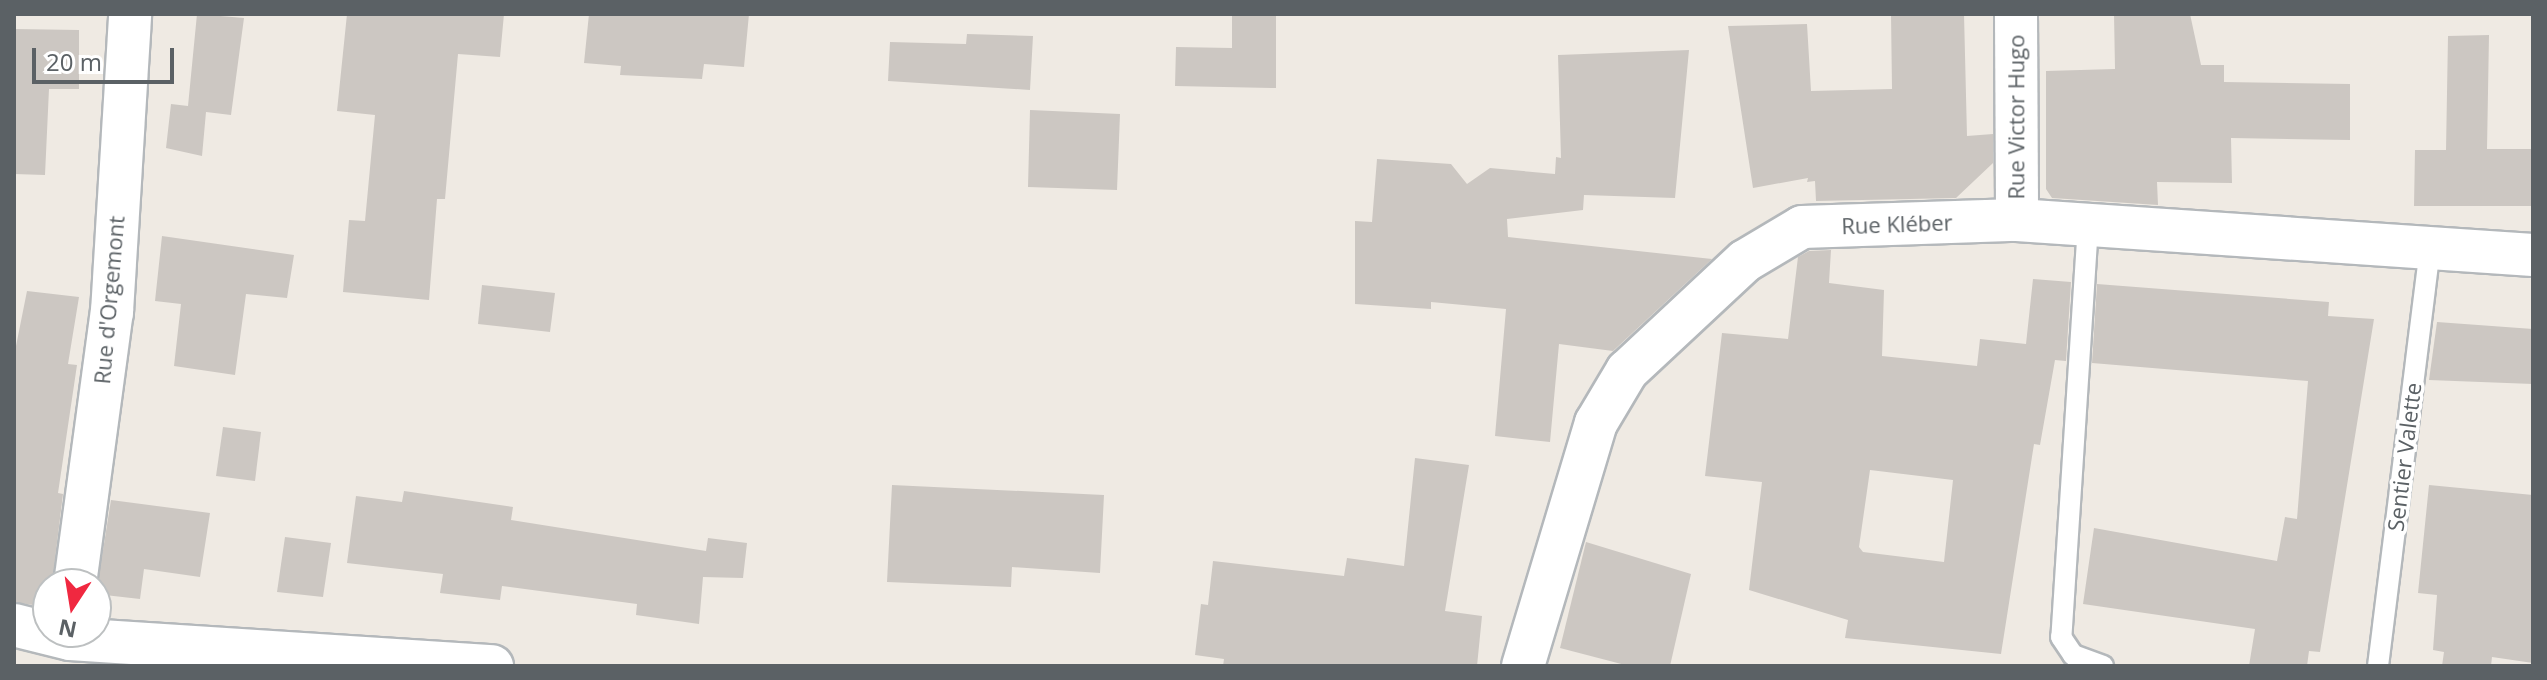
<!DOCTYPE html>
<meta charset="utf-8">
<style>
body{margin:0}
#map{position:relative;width:2547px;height:680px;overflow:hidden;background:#efeae3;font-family:"Open Sans",sans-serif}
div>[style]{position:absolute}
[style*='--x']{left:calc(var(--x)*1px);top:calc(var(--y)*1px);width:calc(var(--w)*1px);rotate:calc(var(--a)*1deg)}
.building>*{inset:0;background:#ccc7c2}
.roads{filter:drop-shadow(2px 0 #b4b8bb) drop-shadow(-2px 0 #b4b8bb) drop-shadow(0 2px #b4b8bb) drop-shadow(0 -2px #b4b8bb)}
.lane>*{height:20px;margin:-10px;padding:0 10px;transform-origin:10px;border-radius:10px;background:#fff}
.street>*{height:42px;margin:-21px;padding:0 21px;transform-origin:21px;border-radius:21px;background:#fff}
span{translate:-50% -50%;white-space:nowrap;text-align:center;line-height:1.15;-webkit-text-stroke:7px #fff;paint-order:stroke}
.street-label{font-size:22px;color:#5b6165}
.frame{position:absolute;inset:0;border:16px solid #5b6165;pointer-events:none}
.north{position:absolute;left:32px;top:568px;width:80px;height:80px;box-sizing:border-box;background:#fff;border:2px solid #bdc0c1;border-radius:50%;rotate:192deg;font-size:22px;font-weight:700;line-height:32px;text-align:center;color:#5b6165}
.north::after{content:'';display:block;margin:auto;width:28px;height:36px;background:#f02840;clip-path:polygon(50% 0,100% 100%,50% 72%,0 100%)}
.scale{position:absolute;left:32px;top:48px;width:142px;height:36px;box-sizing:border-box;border:4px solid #5b6165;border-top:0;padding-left:10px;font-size:24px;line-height:28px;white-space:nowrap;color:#5b6165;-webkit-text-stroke:6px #fff;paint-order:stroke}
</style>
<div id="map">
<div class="building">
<i style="clip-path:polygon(197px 14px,244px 18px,231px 115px,206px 112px,202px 156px,166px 148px,171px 104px,188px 106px)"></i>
<i style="clip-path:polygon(347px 14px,504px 14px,500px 57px,458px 54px,445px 199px,437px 199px,429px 300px,343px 292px,349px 220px,365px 221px,375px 115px,337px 111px)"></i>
<i style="clip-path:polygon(589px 14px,749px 14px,744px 67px,704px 64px,702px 79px,620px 75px,621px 66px,584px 63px)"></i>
<i style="clip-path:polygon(1232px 14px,1276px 14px,1276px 88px,1175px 86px,1176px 47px,1232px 48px)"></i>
<i style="clip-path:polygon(1891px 14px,1964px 14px,1967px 136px,1993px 134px,1993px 163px,1956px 198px,1816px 201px,1815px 181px,1807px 182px,1808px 178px,1753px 188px,1728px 26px,1807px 24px,1811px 91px,1892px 89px)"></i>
<i style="clip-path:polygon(2114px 14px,2190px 14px,2201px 65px,2224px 65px,2224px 82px,2350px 84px,2350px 140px,2231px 138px,2232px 183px,2157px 182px,2158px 205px,2052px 198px,2046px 189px,2046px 71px,2115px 69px)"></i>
<i style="clip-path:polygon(14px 29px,79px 30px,79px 89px,49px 89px,45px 175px,14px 174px)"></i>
<i style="clip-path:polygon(967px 34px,1033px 36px,1030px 90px,888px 81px,890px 42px,966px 44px)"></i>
<i style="clip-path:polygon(2489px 35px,2487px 149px,2533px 149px,2533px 206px,2414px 206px,2415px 150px,2446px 150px,2448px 36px)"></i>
<i style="clip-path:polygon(1689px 50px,1675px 198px,1584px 195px,1583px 210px,1507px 219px,1508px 237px,1712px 259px,1613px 351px,1559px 344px,1550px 442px,1495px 436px,1506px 309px,1431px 302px,1431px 309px,1355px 304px,1355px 221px,1372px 222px,1377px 159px,1451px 164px,1467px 184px,1490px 168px,1555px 174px,1556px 157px,1561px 158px,1558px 55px)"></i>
<i style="clip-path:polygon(1030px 110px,1120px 114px,1117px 190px,1028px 187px)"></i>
<i style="clip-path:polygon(162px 236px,294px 255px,287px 298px,246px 294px,235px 375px,174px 366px,181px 304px,155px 301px)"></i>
<i style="clip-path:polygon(evenodd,1831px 250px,1829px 283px,1884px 290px,1882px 356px,1977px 366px,1980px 339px,2026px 344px,2033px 279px,2071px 282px,2066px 361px,2055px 360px,2040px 445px,2034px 444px,2001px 654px,1845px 638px,1848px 620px,1749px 590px,1762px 482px,1705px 476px,1722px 333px,1788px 339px,1798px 257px,1809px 251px,1831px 250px,1870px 470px,1953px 480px,1944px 562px,1863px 552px,1859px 547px,1870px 470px)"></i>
<i style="clip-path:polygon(2097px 284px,2329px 302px,2328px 316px,2374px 319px,2320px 652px,2309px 651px,2307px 666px,2249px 666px,2255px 629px,2083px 604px,2094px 528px,2277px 561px,2285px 517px,2297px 519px,2308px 381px,2092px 363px)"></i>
<i style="clip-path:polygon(482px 285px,555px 293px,550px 332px,478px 324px)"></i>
<i style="clip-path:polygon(27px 291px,79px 297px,68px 364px,77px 365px,58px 493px,63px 494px,52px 584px,33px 605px,14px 602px,14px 356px)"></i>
<i style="clip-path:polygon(2437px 322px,2533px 329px,2533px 384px,2429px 380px)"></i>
<i style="clip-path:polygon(223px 427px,261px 432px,255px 481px,216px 476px)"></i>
<i style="clip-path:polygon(1415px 458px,1469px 465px,1445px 611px,1482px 616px,1477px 666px,1223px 666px,1224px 659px,1195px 655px,1201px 604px,1208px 605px,1213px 561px,1344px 576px,1347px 558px,1404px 566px)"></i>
<i style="clip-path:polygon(892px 485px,1104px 495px,1100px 573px,1012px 567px,1011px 587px,887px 582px)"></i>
<i style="clip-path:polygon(2429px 485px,2533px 495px,2533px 663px,2492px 657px,2491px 666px,2442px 666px,2444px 652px,2433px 650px,2437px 595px,2418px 593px)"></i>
<i style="clip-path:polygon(404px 491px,513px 507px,511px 520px,706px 551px,708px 538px,747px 543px,743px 578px,703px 577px,699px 624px,636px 615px,637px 604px,502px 586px,500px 600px,440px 593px,443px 574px,347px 563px,356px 496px,402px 502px)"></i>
<i style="clip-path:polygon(111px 500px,210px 513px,200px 577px,144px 569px,140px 599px,96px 594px)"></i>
<i style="clip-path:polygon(285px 537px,331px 543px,323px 597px,277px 592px)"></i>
<i style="clip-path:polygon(1586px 542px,1691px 574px,1670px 666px,1629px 666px,1560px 648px)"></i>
</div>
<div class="roads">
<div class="lane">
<i style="--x:2088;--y:225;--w:413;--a:93.7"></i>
<i style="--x:2061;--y:637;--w:22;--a:56"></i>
<i style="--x:2073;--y:655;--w:32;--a:20"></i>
<i style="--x:2378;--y:666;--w:421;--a:-82.9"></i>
</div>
<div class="street">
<i style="--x:2016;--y:14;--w:206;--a:89.7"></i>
<i style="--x:75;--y:584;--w:275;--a:-82.3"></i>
<i style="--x:112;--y:312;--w:299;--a:-86.5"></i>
<i style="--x:14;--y:625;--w:58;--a:14"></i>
<i style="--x:70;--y:639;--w:423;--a:3.7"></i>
<i style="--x:1523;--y:666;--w:254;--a:-73.3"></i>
<i style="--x:1596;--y:423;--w:61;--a:-59.2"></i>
<i style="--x:1627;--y:371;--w:161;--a:-43"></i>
<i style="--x:1745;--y:261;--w:66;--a:-30.8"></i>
<i style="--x:1802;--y:227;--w:215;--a:-1.9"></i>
<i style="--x:2017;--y:220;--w:517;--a:3.88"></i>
</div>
</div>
<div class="street-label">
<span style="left:2016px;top:117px;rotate:-90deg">Rue Victor Hugo</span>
<span style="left:1897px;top:224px;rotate:-2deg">Rue Kléber</span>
<span style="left:109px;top:300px;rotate:-85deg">Rue d'Orgemont</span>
<span style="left:2404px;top:457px;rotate:-83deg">Sentier Valette</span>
</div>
<div class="frame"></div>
<div class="north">N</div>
<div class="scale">20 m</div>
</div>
